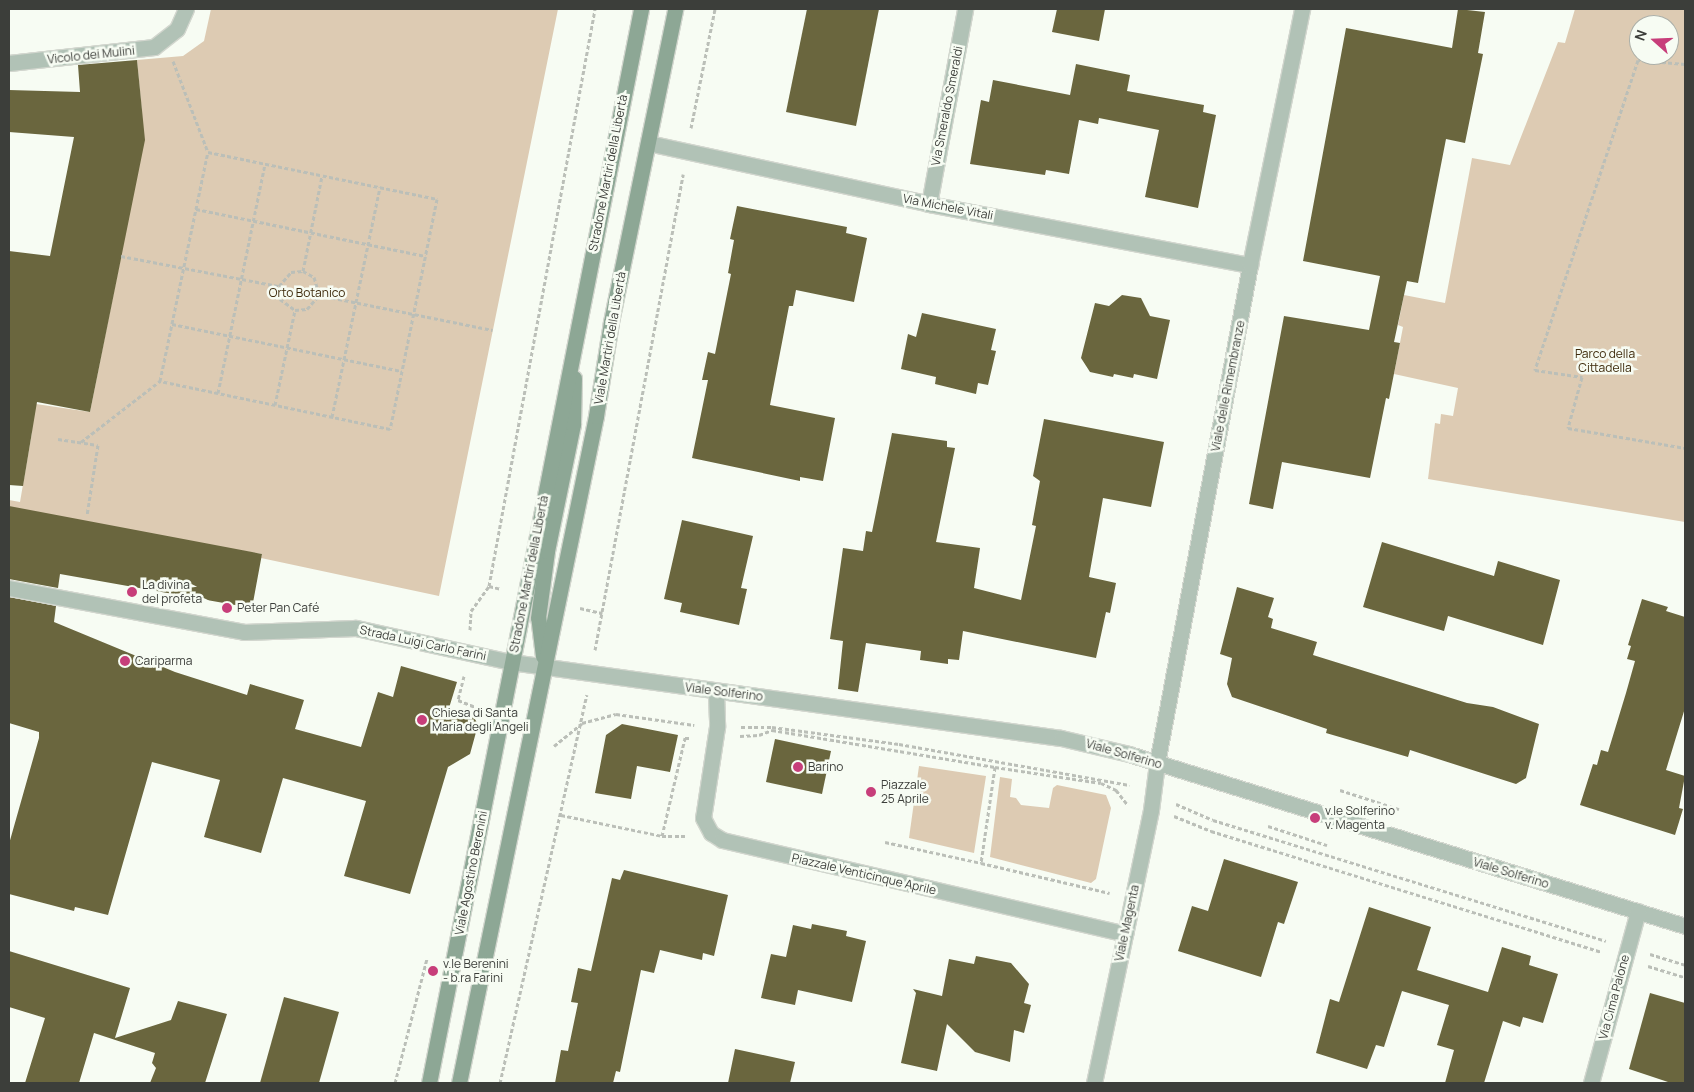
<!DOCTYPE html>
<meta charset="utf-8">
<style>
body{margin:0}
#map{position:relative;width:1694px;height:1092px;overflow:hidden;background:#f7fcf3;font-family:Manrope,sans-serif}
div>[style]{position:absolute}
[style*='--x']{left:calc(var(--x)*1px);top:calc(var(--y)*1px);width:calc(var(--w)*1px);rotate:calc(var(--a)*1deg)}
.green>*{inset:0;background:#ddcbb3}
.building>*{inset:0;background:#6a663e}
.path>*{height:3px;margin-top:-1.5px;transform-origin:0;background:repeating-linear-gradient(90deg,#bbbfb8 0 4px,transparent 0 6.5px)}
.roads{filter:drop-shadow(1px 0 #d2d6ce) drop-shadow(-1px 0 #d2d6ce) drop-shadow(0 1px #d2d6ce) drop-shadow(0 -1px #d2d6ce)}
.street>*{height:15px;margin:-7.5px;padding:0 7.5px;transform-origin:7.5px;border-radius:7.5px;background:#b1c2b6}
.secondary>*{height:15px;margin:-7.5px;padding:0 7.5px;transform-origin:7.5px;border-radius:7.5px;background:#8da795}
.dots>*{width:14px;height:14px;translate:-50% -50%;box-sizing:border-box;border:2px solid #f7fcf3;border-radius:50%}
span{translate:-50% -50%;white-space:nowrap;text-align:center;line-height:1.15;-webkit-text-stroke:5px #f7fcf3;paint-order:stroke}
.street-label{font-size:12px;color:#3c3e3a}
.park-label{font-size:12px;color:#3e2b0c}
.poi-label{font-size:12px;color:#3c3e3a}
.left{translate:0 -50%;text-align:left}
.frame{position:absolute;inset:0;border:10px solid #3c3e3a;pointer-events:none}
.north{position:absolute;left:1629px;top:15px;width:50px;height:50px;box-sizing:border-box;background:#f7fcf3;border:1px solid #acb0a9;border-radius:50%;rotate:290deg;font-size:14px;font-weight:700;line-height:20px;text-align:center;color:#3c3e3a}
.north::after{content:'';display:block;margin:auto;width:18px;height:22px;background:#c73e7a;clip-path:polygon(50% 0,100% 100%,50% 72%,0 100%)}
</style>
<div id="map">
<div class="green">
<i style="clip-path:polygon(211px 9px,558px 9px,439px 596px,261px 558px,262px 554px,9px 513px,9px 500px,20px 502px,32px 432px,9px 429px,9px 400px,90px 412px,121px 256px,142px 113px,137px 60px,183px 56px,204px 41px)"></i>
<i style="clip-path:polygon(evenodd,1575px 9px,1685px 9px,1685px 522px,1428px 479px,1435px 423px,1440px 424px,1441px 414px,1453px 416px,1458px 388px,1394px 374px,1403px 327px,1398px 325px,1404px 295px,1445px 303px,1472px 158px,1510px 165px,1558px 42px,1565px 43px,1575px 9px,1639px 25px,1669px 25px,1669px 55px,1639px 55px,1639px 25px)"></i>
<i style="clip-path:polygon(919px 766px,986px 776px,974px 853px,909px 838px)"></i>
<i style="clip-path:polygon(1000px 777px,1012px 779px,1010px 797px,1016px 798px,1021px 805px,1049px 808px,1053px 788px,1057px 785px,1106px 795px,1111px 808px,1096px 879px,1091px 883px,990px 857px)"></i>
</div>
<div class="building">
<i style="clip-path:polygon(807px 9px,879px 9px,856px 126px,786px 112px)"></i>
<i style="clip-path:polygon(1057px 9px,1105px 9px,1099px 41px,1052px 32px)"></i>
<i style="clip-path:polygon(1458px 9px,1485px 12px,1478px 53px,1483px 54px,1465px 143px,1446px 139px,1418px 283px,1407px 281px,1394px 342px,1400px 343px,1389px 399px,1386px 398px,1370px 478px,1282px 462px,1273px 509px,1249px 504px,1284px 316px,1369px 330px,1380px 276px,1303px 261px,1346px 28px,1452px 48px)"></i>
<i style="clip-path:polygon(137px 60px,145px 140px,90px 412px,37px 402px,23px 486px,9px 485px,9px 251px,50px 256px,74px 137px,9px 132px,9px 90px,80px 92px,78px 65px)"></i>
<i style="clip-path:polygon(1076px 64px,1130px 75px,1127px 91px,1204px 105px,1203px 112px,1216px 115px,1198px 208px,1145px 197px,1159px 130px,1099px 118px,1098px 124px,1079px 120px,1069px 174px,1046px 170px,1045px 175px,970px 164px,981px 100px,989px 102px,993px 80px,1070px 95px)"></i>
<i style="clip-path:polygon(737px 206px,847px 227px,846px 233px,867px 238px,854px 302px,796px 290px,793px 306px,789px 306px,770px 405px,835px 418px,823px 481px,800px 477px,800px 481px,692px 458px,708px 380px,702px 380px,708px 352px,715px 354px,731px 274px,728px 273px,734px 240px,730px 239px)"></i>
<i style="clip-path:polygon(1122px 295px,1141px 298px,1150px 316px,1170px 320px,1157px 379px,1134px 374px,1133px 378px,1114px 374px,1113px 377px,1090px 372px,1081px 358px,1095px 303px,1109px 306px)"></i>
<i style="clip-path:polygon(922px 313px,996px 329px,991px 350px,996px 351px,988px 385px,978px 383px,976px 394px,935px 384px,936px 377px,901px 369px,908px 334px,916px 337px)"></i>
<i style="clip-path:polygon(1044px 419px,1164px 442px,1151px 507px,1103px 498px,1089px 577px,1116px 583px,1110px 613px,1106px 612px,1096px 658px,963px 631px,959px 660px,948px 659px,948px 664px,920px 660px,921px 651px,866px 643px,858px 692px,838px 689px,843px 641px,830px 639px,843px 548px,863px 551px,866px 531px,872px 532px,892px 433px,947px 441px,947px 447px,955px 448px,936px 542px,980px 548px,974px 588px,1021px 600px,1036px 526px,1032px 525px,1040px 481px,1033px 476px)"></i>
<i style="clip-path:polygon(9px 506px,262px 554px,252px 608px,60px 574px,58px 588px,9px 579px)"></i>
<i style="clip-path:polygon(682px 520px,753px 536px,741px 588px,747px 589px,739px 625px,680px 612px,682px 603px,664px 599px)"></i>
<i style="clip-path:polygon(1382px 542px,1494px 576px,1498px 561px,1560px 580px,1543px 645px,1448px 616px,1444px 631px,1363px 607px)"></i>
<i style="clip-path:polygon(1237px 587px,1274px 598px,1268px 617px,1273px 619px,1271px 628px,1317px 642px,1313px 655px,1467px 703px,1493px 707px,1539px 724px,1526px 778px,1516px 784px,1410px 750px,1408px 757px,1326px 733px,1327px 729px,1232px 697px,1227px 684px,1232px 658px,1220px 654px)"></i>
<i style="clip-path:polygon(9px 597px,56px 606px,54px 622px,175px 672px,247px 695px,250px 684px,304px 700px,295px 729px,361px 747px,378px 692px,393px 697px,401px 666px,457px 682px,449px 708px,473px 715px,478px 725px,470px 754px,448px 767px,410px 894px,344px 876px,366px 801px,283px 778px,261px 853px,204px 837px,220px 780px,152px 762px,108px 915px,75px 907px,74px 911px,9px 894px,9px 844px,39px 738px,39px 732px,9px 723px)"></i>
<i style="clip-path:polygon(1642px 599px,1668px 607px,1666px 611px,1685px 617px,1685px 708px,1666px 770px,1685px 776px,1679px 808px,1683px 809px,1675px 835px,1580px 805px,1593px 764px,1597px 765px,1601px 750px,1608px 752px,1626px 693px,1635px 661px,1627px 659px,1631px 646px,1628px 645px)"></i>
<i style="clip-path:polygon(622px 724px,678px 735px,670px 772px,637px 766px,631px 799px,595px 793px,606px 735px)"></i>
<i style="clip-path:polygon(775px 739px,831px 751px,822px 794px,766px 782px)"></i>
<i style="clip-path:polygon(1224px 859px,1298px 882px,1284px 924px,1278px 922px,1261px 977px,1178px 951px,1192px 906px,1208px 911px)"></i>
<i style="clip-path:polygon(624px 870px,728px 895px,714px 956px,703px 953px,702px 960px,660px 950px,654px 973px,641px 970px,620px 1072px,616px 1071px,613px 1083px,555px 1083px,561px 1050px,568px 1051px,578px 1003px,571px 1002px,578px 968px,591px 971px,612px 878px,620px 880px)"></i>
<i style="clip-path:polygon(1369px 907px,1431px 927px,1417px 970px,1488px 992px,1502px 947px,1531px 956px,1529px 965px,1558px 974px,1543px 1023px,1523px 1017px,1520px 1027px,1503px 1021px,1484px 1083px,1445px 1083px,1454px 1050px,1437px 1045px,1449px 1005px,1402px 991px,1384px 1047px,1376px 1045px,1367px 1069px,1316px 1053px,1330px 999px,1339px 1002px)"></i>
<i style="clip-path:polygon(812px 924px,847px 931px,846px 936px,866px 941px,852px 1002px,798px 990px,795px 1005px,761px 998px,771px 954px,786px 957px,793px 925px,811px 929px)"></i>
<i style="clip-path:polygon(9px 951px,130px 988px,115px 1038px,171px 1020px,178px 1001px,227px 1014px,205px 1083px,150px 1083px,156px 1068px,152px 1063px,155px 1053px,94px 1033px,79px 1083px,25px 1083px,45px 1018px,9px 1007px)"></i>
<i style="clip-path:polygon(976px 956px,1011px 963px,1029px 984px,1024px 1003px,1031px 1005px,1024px 1033px,1014px 1030px,1010px 1062px,975px 1052px,947px 1024px,937px 1071px,901px 1063px,916px 993px,913px 989px,942px 996px,949px 959px,974px 964px)"></i>
<i style="clip-path:polygon(1650px 993px,1685px 1003px,1685px 1083px,1671px 1083px,1629px 1069px)"></i>
<i style="clip-path:polygon(284px 997px,339px 1012px,319px 1083px,260px 1083px)"></i>
<i style="clip-path:polygon(735px 1049px,795px 1062px,790px 1083px,728px 1083px)"></i>
</div>
<div class="path">
<i style="--x:173;--y:61;--w:97;--a:69"></i>
<i style="--x:1685;--y:64;--w:47;--a:-175.1"></i>
<i style="--x:1638;--y:60;--w:327;--a:108.4"></i>
<i style="--x:1535;--y:370;--w:48;--a:8.5"></i>
<i style="--x:1582;--y:377;--w:53;--a:105.4"></i>
<i style="--x:1568;--y:428;--w:119;--a:9.7"></i>
<i style="--x:691;--y:128;--w:121;--a:-78.6"></i>
<i style="--x:196;--y:209;--w:234;--a:11.6"></i>
<i style="--x:121;--y:256;--w:161;--a:10.8"></i>
<i style="--x:279;--y:286;--w:13;--a:86"></i>
<i style="--x:280;--y:299;--w:19;--a:36"></i>
<i style="--x:303;--y:271;--w:13;--a:29"></i>
<i style="--x:314;--y:277;--w:19;--a:74"></i>
<i style="--x:319;--y:295;--w:177;--a:11.4"></i>
<i style="--x:279;--y:286;--w:18;--a:-49"></i>
<i style="--x:291;--y:272;--w:12;--a:-5"></i>
<i style="--x:303;--y:271;--w:97;--a:-78.7"></i>
<i style="--x:172;--y:324;--w:234;--a:11.6"></i>
<i style="--x:218;--y:393;--w:234;--a:-78.4"></i>
<i style="--x:275;--y:405;--w:97;--a:-78.1"></i>
<i style="--x:295;--y:310;--w:12;--a:-5"></i>
<i style="--x:307;--y:309;--w:18;--a:-49"></i>
<i style="--x:332;--y:417;--w:235;--a:-78.2"></i>
<i style="--x:58;--y:439;--w:40;--a:8.5"></i>
<i style="--x:98;--y:445;--w:71;--a:98.9"></i>
<i style="--x:81;--y:442;--w:100;--a:-37.7"></i>
<i style="--x:160;--y:381;--w:234;--a:-78.2"></i>
<i style="--x:208;--y:152;--w:234;--a:11.6"></i>
<i style="--x:437;--y:199;--w:235;--a:101.5"></i>
<i style="--x:390;--y:429;--w:235;--a:-168.2"></i>
<i style="--x:489;--y:586;--w:12;--a:14"></i>
<i style="--x:580;--y:608;--w:23;--a:13"></i>
<i style="--x:470;--y:630;--w:19;--a:-87"></i>
<i style="--x:471;--y:611;--w:31;--a:-54"></i>
<i style="--x:489;--y:586;--w:587;--a:-79.59"></i>
<i style="--x:595;--y:650;--w:484;--a:-79.5"></i>
<i style="--x:464;--y:676;--w:25;--a:104"></i>
<i style="--x:458;--y:700;--w:22;--a:22"></i>
<i style="--x:741;--y:727;--w:31;--a:0"></i>
<i style="--x:772;--y:727;--w:128;--a:7.6"></i>
<i style="--x:899;--y:744;--w:234;--a:10.1"></i>
<i style="--x:740;--y:736;--w:19;--a:-3"></i>
<i style="--x:759;--y:735;--w:14;--a:-21"></i>
<i style="--x:772;--y:730;--w:226;--a:9.4"></i>
<i style="--x:995;--y:767;--w:97;--a:98.3"></i>
<i style="--x:981;--y:863;--w:132;--a:13.1"></i>
<i style="--x:554;--y:746;--w:36;--a:-39"></i>
<i style="--x:582;--y:723;--w:35;--a:-15"></i>
<i style="--x:616;--y:714;--w:79;--a:8"></i>
<i style="--x:995;--y:767;--w:107;--a:8.6"></i>
<i style="--x:1101;--y:783;--w:17;--a:25"></i>
<i style="--x:1116;--y:790;--w:18;--a:52"></i>
<i style="--x:1340;--y:790;--w:62;--a:17.9"></i>
<i style="--x:1176;--y:804;--w:40;--a:23.4"></i>
<i style="--x:1213;--y:820;--w:411;--a:17.1"></i>
<i style="--x:561;--y:815;--w:103;--a:11.7"></i>
<i style="--x:662;--y:836;--w:23;--a:0"></i>
<i style="--x:1174;--y:816;--w:40;--a:22"></i>
<i style="--x:1211;--y:831;--w:409;--a:17.2"></i>
<i style="--x:1268;--y:826;--w:62;--a:17.9"></i>
<i style="--x:662;--y:836;--w:101;--a:-76.8"></i>
<i style="--x:685;--y:738;--w:6;--a:0"></i>
<i style="--x:885;--y:842;--w:98;--a:12.3"></i>
<i style="--x:1650;--y:954;--w:37;--a:17"></i>
<i style="--x:1648;--y:966;--w:39;--a:17"></i>
<i style="--x:395;--y:1083;--w:129;--a:-75.6"></i>
<i style="--x:500;--y:1083;--w:398;--a:-77.4"></i>
</div>
<div class="roads">
<div class="street">
<i style="--x:9;--y:63;--w:146;--a:-6.3"></i>
<i style="--x:154;--y:47;--w:29;--a:-38"></i>
<i style="--x:177;--y:29;--w:22;--a:-66"></i>
<i style="--x:648;--y:143;--w:288;--a:12.2"></i>
<i style="--x:929;--y:204;--w:327;--a:10.8"></i>
<i style="--x:929;--y:204;--w:198;--a:-79.5"></i>
<i style="--x:9;--y:588;--w:239;--a:10.6"></i>
<i style="--x:244;--y:632;--w:112;--a:-2"></i>
<i style="--x:356;--y:628;--w:159;--a:12.4"></i>
<i style="--x:511;--y:662;--w:555;--a:7.87"></i>
<i style="--x:1061;--y:738;--w:70;--a:13.2"></i>
<i style="--x:1129;--y:754;--w:582;--a:17.19"></i>
<i style="--x:716;--y:692;--w:35;--a:88"></i>
<i style="--x:717;--y:727;--w:92;--a:98.7"></i>
<i style="--x:703;--y:818;--w:17;--a:62"></i>
<i style="--x:711;--y:833;--w:13;--a:32"></i>
<i style="--x:722;--y:840;--w:414;--a:13.1"></i>
<i style="--x:1094;--y:1083;--w:279;--a:-78.2"></i>
<i style="--x:1151;--y:810;--w:47;--a:-82.7"></i>
<i style="--x:1157;--y:763;--w:507;--a:-79.42"></i>
<i style="--x:1250;--y:265;--w:261;--a:-78.5"></i>
<i style="--x:1591;--y:1083;--w:178;--a:-74.7"></i>
</div>
<div class="secondary">
<i style="--x:543;--y:656;--w:38;--a:-97"></i>
<i style="--x:538;--y:618;--w:68;--a:-82.3"></i>
<i style="--x:547;--y:551;--w:130;--a:-78.4"></i>
<i style="--x:573;--y:424;--w:46;--a:-88.8"></i>
<i style="--x:429;--y:1083;--w:1095;--a:-78.83"></i>
<i style="--x:459;--y:1083;--w:681;--a:-78.39"></i>
<i style="--x:596;--y:416;--w:95;--a:-80.9"></i>
<i style="--x:611;--y:322;--w:319;--a:-78.4"></i>
</div>
</div>
<div class="dots">
<i style="left:132px;top:592px;background:#c73e7a"></i>
<i style="left:227px;top:608px;background:#c73e7a"></i>
<i style="left:125px;top:661px;background:#c73e7a"></i>
<i style="left:422px;top:720px;background:#c73e7a"></i>
<i style="left:798px;top:767px;background:#c73e7a"></i>
<i style="left:871px;top:792px;background:#c73e7a"></i>
<i style="left:1315px;top:818px;background:#c73e7a"></i>
<i style="left:433px;top:971px;background:#c73e7a"></i>
</div>
<div class="street-label">
<span style="left:91px;top:55px;rotate:-6deg">Vicolo dei Mulini</span>
<span style="left:947px;top:106px;rotate:-79deg">Via Smeraldo Smeraldi</span>
<span style="left:608px;top:173px;rotate:-79deg">Stradone Martiri della Libertà</span>
<span style="left:948px;top:207px;rotate:11deg">Via Michele Vitali</span>
<span style="left:610px;top:338px;rotate:-80deg">Viale Martiri della Libertà</span>
<span style="left:1228px;top:386px;rotate:-79deg">Viale delle Rimembranze</span>
<span style="left:529px;top:574px;rotate:-79deg">Stradone Martiri della Libertà</span>
<span style="left:423px;top:643px;rotate:12deg">Strada Luigi Carlo Farini</span>
<span style="left:724px;top:692px;rotate:7deg">Viale Solferino</span>
<span style="left:1124px;top:754px;rotate:16deg">Viale Solferino</span>
<span style="left:471px;top:873px;rotate:-79deg">Viale Agostino Berenini</span>
<span style="left:1511px;top:873px;rotate:17deg">Viale Solferino</span>
<span style="left:864px;top:874px;rotate:13deg">Piazzale Venticinque Aprile</span>
<span style="left:1127px;top:923px;rotate:-78deg">Viale Magenta</span>
<span style="left:1614px;top:997px;rotate:-75deg">Via Cima Palone</span>
</div>
<div class="park-label">
<span style="left:307px;top:293px">Orto Botanico</span>
<span style="left:1605px;top:361px">Parco della<br>Cittadella</span>
</div>
<div class="poi-label">
<span class="left" style="left:142px;top:592px">La divina<br>del profeta</span>
<span class="left" style="left:237px;top:608px">Peter Pan Café</span>
<span class="left" style="left:135px;top:661px">Cariparma</span>
<span class="left" style="left:432px;top:720px">Chiesa di Santa<br>Maria degli Angeli</span>
<span class="left" style="left:808px;top:767px">Barino</span>
<span class="left" style="left:881px;top:792px">Piazzale<br>25 Aprile</span>
<span class="left" style="left:1325px;top:818px">v.le Solferino<br>v. Magenta</span>
<span class="left" style="left:443px;top:971px">v.le Berenini<br>- b.ra Farini</span>
</div>
<div class="frame"></div>
<div class="north">N</div>
</div>
